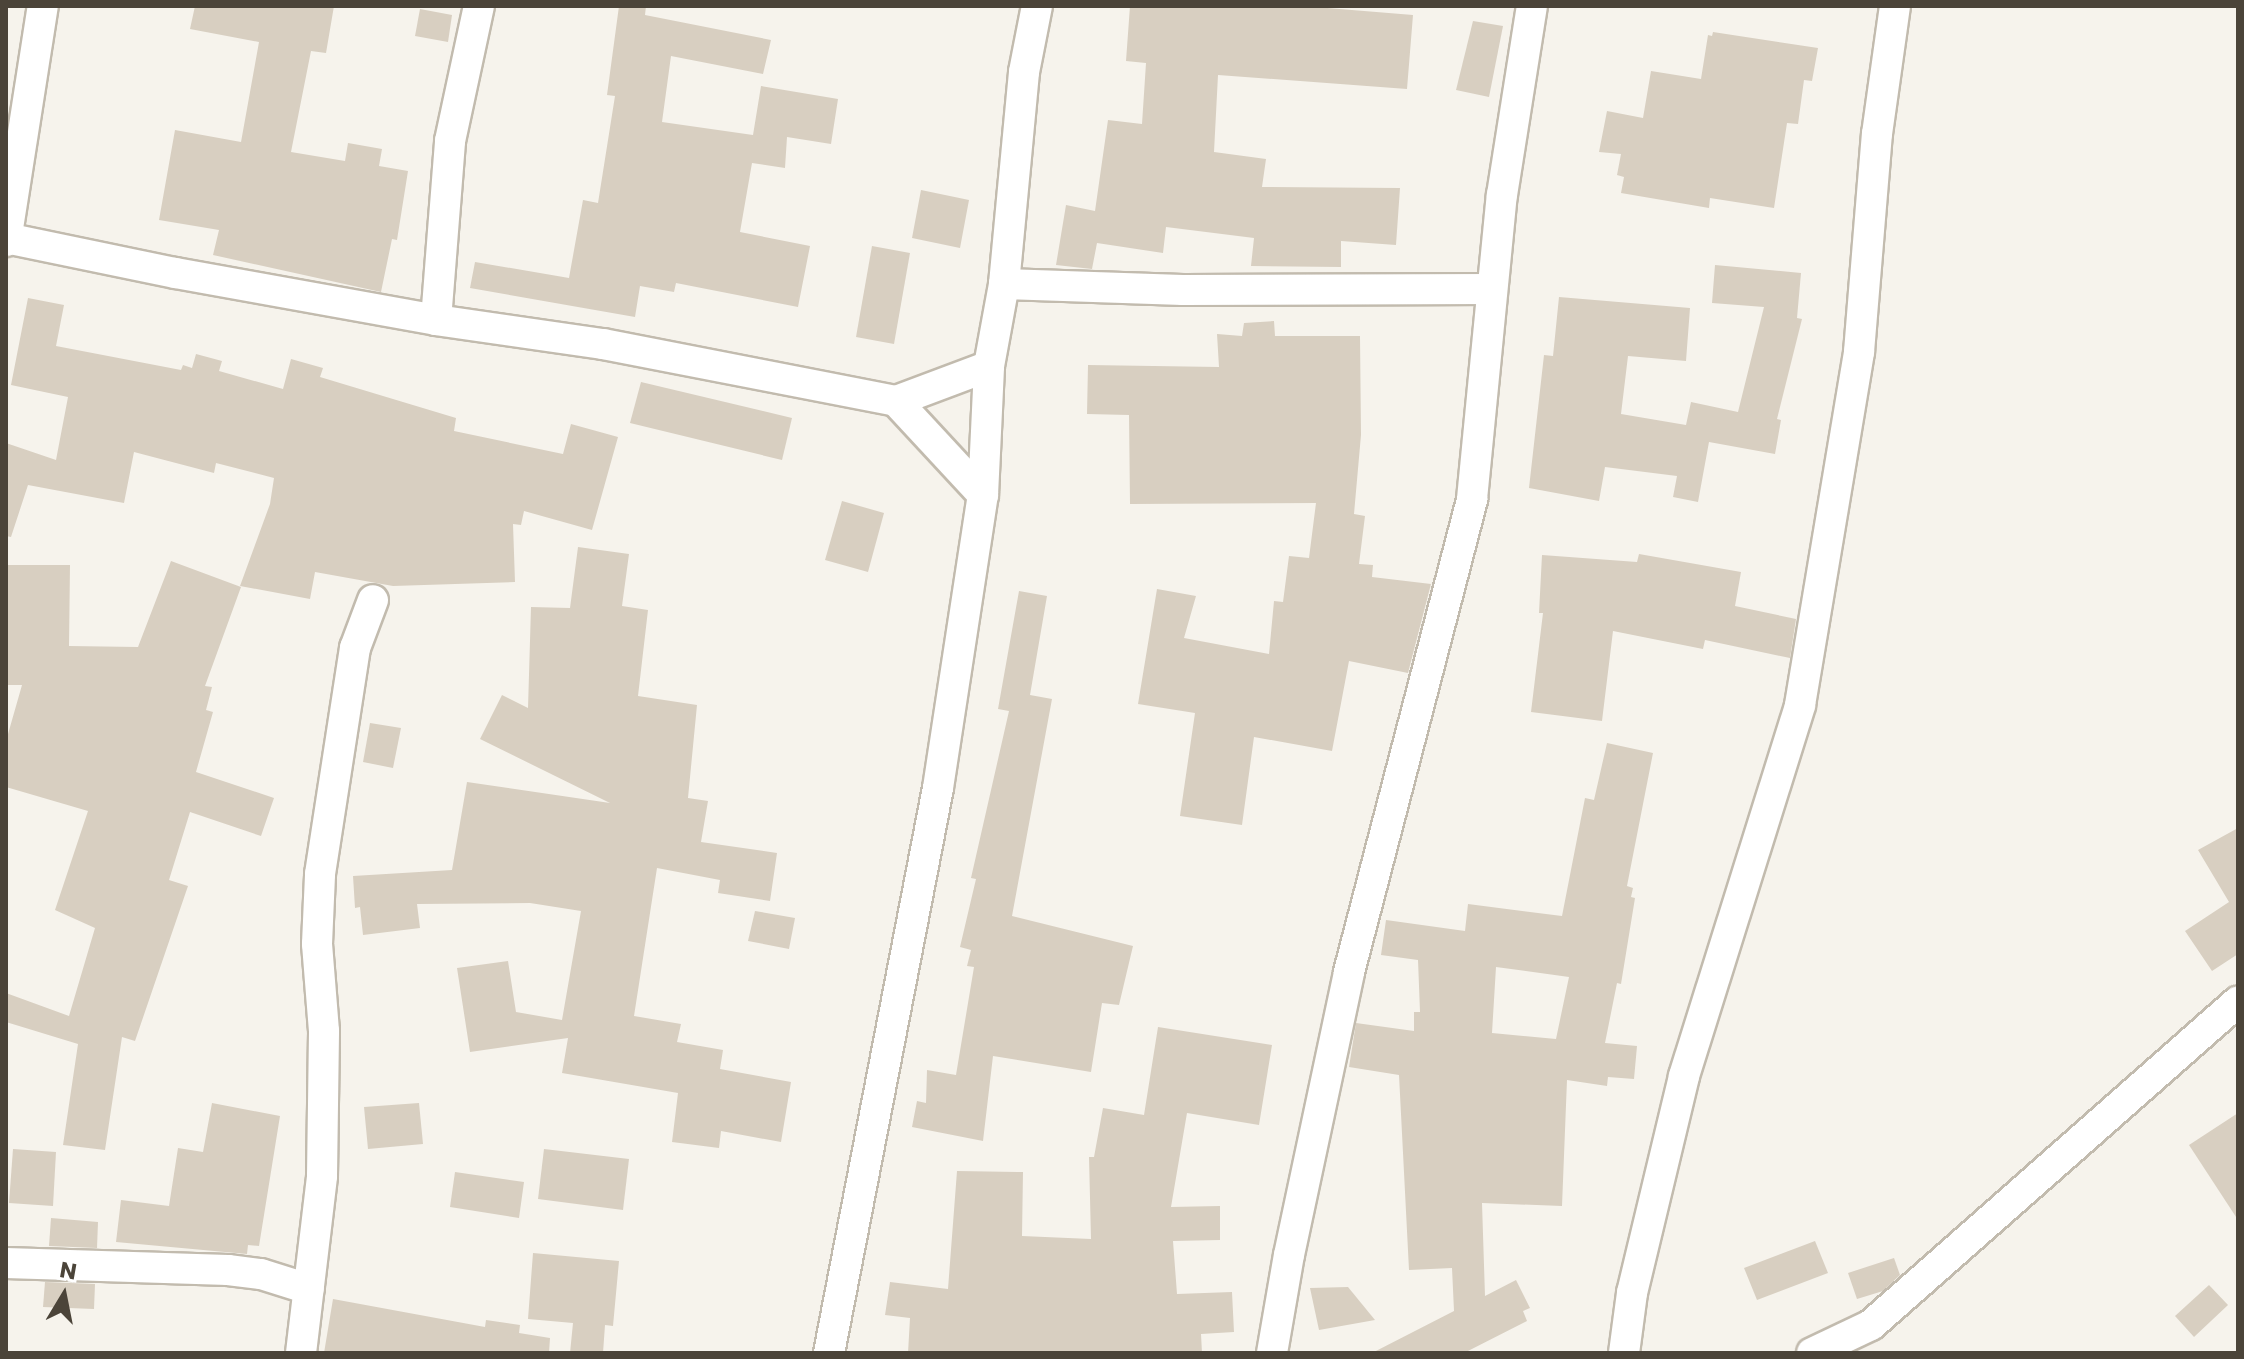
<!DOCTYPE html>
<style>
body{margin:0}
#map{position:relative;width:2244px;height:1359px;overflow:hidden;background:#f6f3ec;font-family:Poppins,sans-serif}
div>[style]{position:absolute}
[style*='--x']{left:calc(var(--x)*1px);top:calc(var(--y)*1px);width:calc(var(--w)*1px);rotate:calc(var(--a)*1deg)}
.building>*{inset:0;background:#d8cfc1}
.roads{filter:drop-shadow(2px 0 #c2bbae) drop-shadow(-2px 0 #c2bbae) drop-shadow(0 2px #c2bbae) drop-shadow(0 -2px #c2bbae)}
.street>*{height:30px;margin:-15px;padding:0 15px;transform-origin:15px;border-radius:15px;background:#fff}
span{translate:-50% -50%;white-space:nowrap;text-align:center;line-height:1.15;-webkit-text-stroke:8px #fff;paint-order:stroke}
.frame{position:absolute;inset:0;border:8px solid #4b4439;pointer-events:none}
.north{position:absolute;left:24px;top:1255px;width:80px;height:80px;-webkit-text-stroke:6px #fff;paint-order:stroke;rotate:10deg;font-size:22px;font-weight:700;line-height:32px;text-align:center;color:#4b4439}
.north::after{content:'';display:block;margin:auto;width:28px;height:36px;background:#4b4439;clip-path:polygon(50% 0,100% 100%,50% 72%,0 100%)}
</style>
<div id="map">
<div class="building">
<i style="clip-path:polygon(195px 6px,334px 6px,326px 53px,311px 51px,291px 152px,345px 161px,348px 143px,382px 149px,379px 166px,408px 171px,397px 240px,392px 239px,381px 292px,213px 255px,219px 230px,159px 220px,175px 130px,241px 142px,259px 42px,190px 29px)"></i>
<i style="clip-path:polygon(619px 6px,646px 6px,645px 15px,771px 40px,763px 74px,671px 56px,662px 122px,753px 135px,761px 86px,838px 99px,831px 144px,787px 137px,785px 168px,752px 163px,740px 232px,810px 246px,798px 307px,676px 283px,674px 292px,640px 286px,635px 317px,470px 288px,475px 262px,569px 278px,583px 200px,598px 203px,615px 96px,607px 95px)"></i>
<i style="clip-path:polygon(1130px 6px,1303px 6px,1413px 15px,1407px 89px,1218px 75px,1214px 152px,1266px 159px,1262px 187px,1400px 188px,1396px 245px,1341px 241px,1341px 267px,1251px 266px,1254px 238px,1166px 227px,1163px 253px,1097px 243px,1092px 269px,1056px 265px,1066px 205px,1095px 211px,1108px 120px,1142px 124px,1146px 63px,1126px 61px)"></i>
<i style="clip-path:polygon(420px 9px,452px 15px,448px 42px,415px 36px)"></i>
<i style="clip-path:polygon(1473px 21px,1503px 26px,1489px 97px,1456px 90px)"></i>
<i style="clip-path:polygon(1713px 32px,1818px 48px,1812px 81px,1804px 80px,1798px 124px,1787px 123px,1774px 208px,1710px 198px,1709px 208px,1621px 193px,1624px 177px,1617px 175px,1621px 154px,1599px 152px,1607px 111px,1643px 118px,1651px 71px,1701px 79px,1708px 35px,1712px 36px)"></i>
<i style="clip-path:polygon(921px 190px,969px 200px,960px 248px,912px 238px)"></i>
<i style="clip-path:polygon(872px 246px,910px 253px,894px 344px,856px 337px)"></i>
<i style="clip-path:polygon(1715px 265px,1801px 273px,1797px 318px,1802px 319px,1777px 419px,1781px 420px,1775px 454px,1709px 442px,1698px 502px,1673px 497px,1677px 476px,1605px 467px,1599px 501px,1529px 488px,1544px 355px,1553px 356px,1559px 297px,1690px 308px,1686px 361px,1628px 356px,1621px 414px,1686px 425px,1691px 402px,1738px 412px,1764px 307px,1712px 303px)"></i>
<i style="clip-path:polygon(28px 298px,64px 305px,56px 346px,181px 370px,183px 365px,192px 368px,196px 354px,222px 361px,219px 371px,283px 389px,291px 359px,323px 368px,320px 377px,456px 418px,454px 431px,563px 454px,571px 424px,618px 437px,592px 530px,524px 511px,521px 525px,513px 524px,515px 582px,393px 586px,315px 572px,310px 599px,240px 586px,270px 504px,274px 478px,216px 463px,214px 473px,134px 452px,124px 503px,28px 485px,11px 537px,6px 536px,6px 443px,56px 460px,68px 397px,11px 385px)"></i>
<i style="clip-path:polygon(1274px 321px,1275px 336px,1360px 336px,1361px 435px,1354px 514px,1365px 516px,1359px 564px,1373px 565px,1372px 577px,1431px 584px,1408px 673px,1349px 661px,1332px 751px,1254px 737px,1242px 825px,1180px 816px,1195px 713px,1138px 704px,1157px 589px,1196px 596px,1184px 638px,1269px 654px,1274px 601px,1283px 602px,1289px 556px,1309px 558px,1316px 503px,1130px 504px,1129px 415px,1087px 414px,1088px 365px,1219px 367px,1217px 334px,1242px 336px,1244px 323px)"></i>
<i style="clip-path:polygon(641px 382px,792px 418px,782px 460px,630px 423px)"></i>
<i style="clip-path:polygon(842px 501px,884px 513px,868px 572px,825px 560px)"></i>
<i style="clip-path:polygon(578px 547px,629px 554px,622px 606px,648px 610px,638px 696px,697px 705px,688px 798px,708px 801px,701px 842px,777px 853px,770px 901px,718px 893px,720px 880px,657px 868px,634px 1016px,681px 1024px,677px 1042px,723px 1050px,720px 1069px,791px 1082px,781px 1142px,721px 1131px,719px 1148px,672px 1142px,678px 1093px,562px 1073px,568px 1038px,470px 1052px,457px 968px,508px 961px,516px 1012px,562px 1020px,581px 911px,530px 903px,417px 904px,420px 928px,363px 935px,360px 907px,355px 908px,353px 876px,452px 870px,467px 782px,610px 803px,480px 739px,502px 695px,528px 708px,531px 607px,570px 608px)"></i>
<i style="clip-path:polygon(1639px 554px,1741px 572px,1735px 606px,1796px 619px,1790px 658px,1705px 640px,1703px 649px,1613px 631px,1602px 721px,1531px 712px,1543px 613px,1539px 613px,1542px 555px,1637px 562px)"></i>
<i style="clip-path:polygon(171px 561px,241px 587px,205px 686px,212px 687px,206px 710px,213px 712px,196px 772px,274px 798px,261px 836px,190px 812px,169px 880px,188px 886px,135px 1041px,122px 1037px,105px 1150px,63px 1145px,78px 1044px,6px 1022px,6px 993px,69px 1016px,95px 928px,55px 910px,88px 811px,6px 787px,6px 741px,22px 685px,6px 685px,6px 565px,70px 565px,69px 646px,138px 647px)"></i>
<i style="clip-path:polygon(1019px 591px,1047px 596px,1030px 695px,1052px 699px,1012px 916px,1133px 946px,1119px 1005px,1102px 1003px,1091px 1072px,993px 1056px,983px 1141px,912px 1127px,917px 1101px,926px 1103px,927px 1070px,956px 1075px,974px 967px,967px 966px,971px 950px,960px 947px,976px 879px,971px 878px,1009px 711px,998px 709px)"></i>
<i style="clip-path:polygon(370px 723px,401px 728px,393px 768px,363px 762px)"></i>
<i style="clip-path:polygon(evenodd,1607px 743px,1653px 753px,1627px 886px,1633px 888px,1631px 897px,1635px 898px,1621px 984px,1617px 983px,1605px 1043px,1637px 1046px,1634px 1079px,1608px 1077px,1607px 1086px,1567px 1080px,1562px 1206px,1482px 1203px,1485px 1296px,1516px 1280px,1530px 1308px,1523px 1311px,1527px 1321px,1464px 1353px,1372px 1353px,1454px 1311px,1452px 1268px,1409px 1270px,1399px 1075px,1349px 1067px,1356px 1023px,1414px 1031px,1414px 1012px,1420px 1012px,1418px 960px,1381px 955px,1386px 920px,1465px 931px,1468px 904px,1562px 916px,1585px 798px,1594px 800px,1607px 743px,1496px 967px,1569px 977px,1556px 1039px,1492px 1033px,1496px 967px)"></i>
<i style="clip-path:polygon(2238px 828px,2238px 954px,2212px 971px,2185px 931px,2229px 902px,2198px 850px)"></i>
<i style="clip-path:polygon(755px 911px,795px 918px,789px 949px,748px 941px)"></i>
<i style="clip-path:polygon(1158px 1027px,1272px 1045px,1259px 1125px,1187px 1113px,1171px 1207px,1220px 1206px,1220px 1240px,1173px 1241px,1177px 1294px,1232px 1292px,1234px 1332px,1201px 1334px,1202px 1353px,908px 1353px,910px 1318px,885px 1315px,890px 1282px,948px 1289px,957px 1171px,1023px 1172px,1022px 1236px,1091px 1239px,1089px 1157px,1094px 1157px,1103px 1108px,1144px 1115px)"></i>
<i style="clip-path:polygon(212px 1103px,280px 1116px,259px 1246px,248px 1245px,247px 1254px,116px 1242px,121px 1200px,169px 1206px,178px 1148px,203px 1152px)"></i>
<i style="clip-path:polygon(419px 1103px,423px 1144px,368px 1149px,364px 1107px)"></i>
<i style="clip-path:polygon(2238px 1113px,2238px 1220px,2189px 1145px)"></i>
<i style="clip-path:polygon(13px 1149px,56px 1152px,53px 1206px,9px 1203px)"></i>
<i style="clip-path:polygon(544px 1149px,629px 1159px,623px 1210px,538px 1199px)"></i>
<i style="clip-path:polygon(455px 1172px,524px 1182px,519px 1218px,450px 1207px)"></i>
<i style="clip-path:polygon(51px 1218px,98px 1222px,97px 1248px,49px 1246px)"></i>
<i style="clip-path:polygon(1815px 1241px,1828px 1273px,1757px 1300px,1744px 1268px)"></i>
<i style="clip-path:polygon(533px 1253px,619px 1261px,613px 1326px,605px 1325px,603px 1353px,570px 1353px,573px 1323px,528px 1319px)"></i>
<i style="clip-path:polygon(1894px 1258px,1900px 1275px,1883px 1291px,1857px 1299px,1848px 1273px)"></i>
<i style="clip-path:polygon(45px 1282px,95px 1284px,94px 1309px,43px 1307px)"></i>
<i style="clip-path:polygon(2209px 1285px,2228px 1305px,2194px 1337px,2175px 1316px)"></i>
<i style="clip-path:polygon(1348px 1287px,1375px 1320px,1319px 1330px,1310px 1288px)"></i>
<i style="clip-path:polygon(333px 1299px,485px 1327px,486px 1320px,520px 1325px,519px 1333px,550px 1338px,549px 1353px,324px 1353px)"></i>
</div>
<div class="roads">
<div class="street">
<i style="--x:6;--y:238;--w:173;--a:11.7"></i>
<i style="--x:175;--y:273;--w:265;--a:10.2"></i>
<i style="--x:436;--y:320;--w:169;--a:8.2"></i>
<i style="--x:603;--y:344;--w:298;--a:11"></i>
<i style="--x:896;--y:401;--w:99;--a:-20.6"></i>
<i style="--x:6;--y:241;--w:238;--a:-81.1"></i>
<i style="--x:1004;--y:284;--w:179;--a:1.9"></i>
<i style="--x:1183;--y:290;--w:309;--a:-0.2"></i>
<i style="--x:436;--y:320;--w:180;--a:-85.5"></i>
<i style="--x:450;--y:141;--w:138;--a:-77.9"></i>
<i style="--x:896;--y:401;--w:128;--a:47.2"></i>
<i style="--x:6;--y:1263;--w:222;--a:1.8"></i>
<i style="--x:228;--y:1270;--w:33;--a:7"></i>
<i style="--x:261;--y:1274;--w:50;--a:17.4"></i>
<i style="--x:301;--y:1353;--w:178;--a:-83.2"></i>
<i style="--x:322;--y:1176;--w:145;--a:-89.2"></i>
<i style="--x:324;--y:1031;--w:87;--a:-94.6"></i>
<i style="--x:317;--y:944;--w:70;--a:-87.5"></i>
<i style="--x:320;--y:874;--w:229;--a:-81.2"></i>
<i style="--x:355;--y:648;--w:51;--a:-69.4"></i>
<i style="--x:829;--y:1353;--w:575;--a:-79.08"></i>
<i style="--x:938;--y:788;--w:296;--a:-81.3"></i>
<i style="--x:983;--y:495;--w:129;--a:-87.3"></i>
<i style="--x:989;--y:366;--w:83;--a:-79.6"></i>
<i style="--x:1004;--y:284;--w:213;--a:-84.6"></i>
<i style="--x:1024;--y:72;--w:67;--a:-78.9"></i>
<i style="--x:1272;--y:1353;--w:99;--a:-80.2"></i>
<i style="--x:1289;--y:1255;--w:289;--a:-78"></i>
<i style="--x:1349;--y:972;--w:489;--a:-75.4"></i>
<i style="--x:1472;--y:499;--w:305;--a:-84.4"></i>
<i style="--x:1502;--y:195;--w:191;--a:-81"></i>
<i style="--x:1624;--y:1353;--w:61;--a:-82.4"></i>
<i style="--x:1632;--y:1293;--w:223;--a:-76.5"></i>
<i style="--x:1684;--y:1076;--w:389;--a:-72.6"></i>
<i style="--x:1800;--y:705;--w:358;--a:-80.5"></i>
<i style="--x:1859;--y:352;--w:219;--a:-85.3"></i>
<i style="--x:1877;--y:134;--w:129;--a:-82"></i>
<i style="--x:1812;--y:1353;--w:65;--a:-25.4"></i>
<i style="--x:1871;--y:1325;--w:489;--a:-41.4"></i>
</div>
</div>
<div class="frame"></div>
<div class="north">N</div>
</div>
